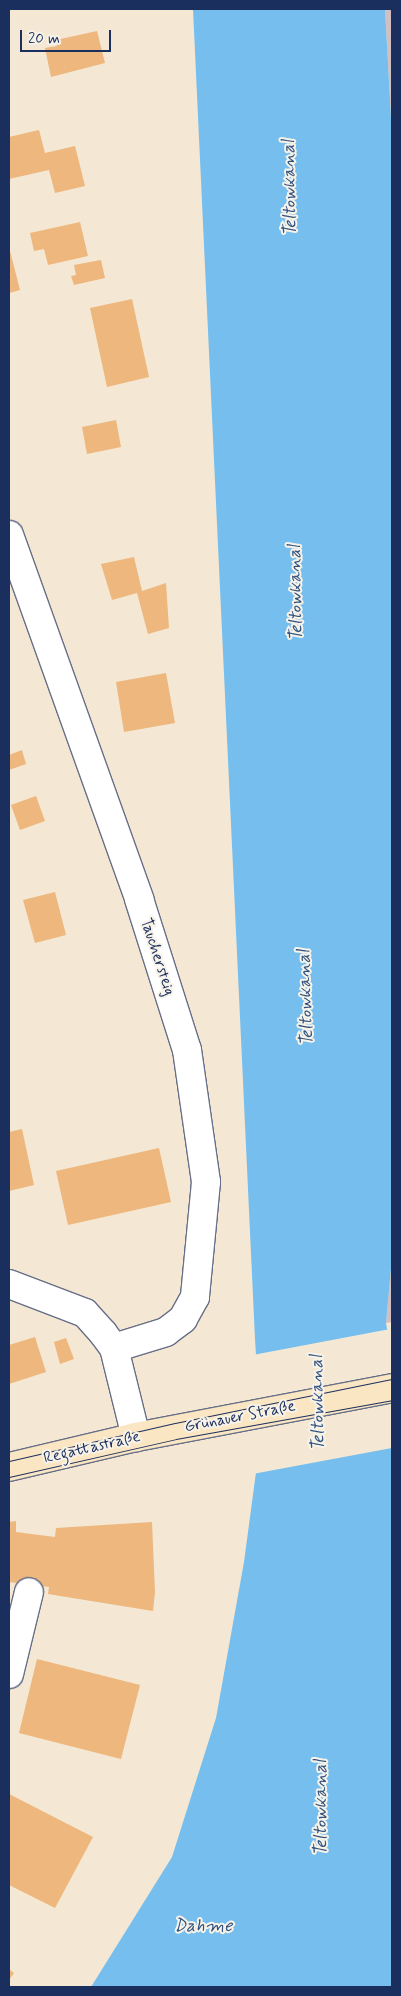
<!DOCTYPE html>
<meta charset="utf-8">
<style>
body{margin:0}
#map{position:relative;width:401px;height:1996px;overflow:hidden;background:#f4e7d3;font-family:Mynerve,sans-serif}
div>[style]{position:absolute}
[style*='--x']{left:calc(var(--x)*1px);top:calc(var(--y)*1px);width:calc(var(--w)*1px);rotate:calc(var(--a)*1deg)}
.industrial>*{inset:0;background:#d2bfc1}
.water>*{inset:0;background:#75beed}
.pier>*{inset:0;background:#f4e7d3}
.building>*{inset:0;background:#edb77d}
.roads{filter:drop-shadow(1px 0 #676f87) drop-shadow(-1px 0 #676f87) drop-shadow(0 1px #676f87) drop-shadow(0 -1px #676f87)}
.minor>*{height:28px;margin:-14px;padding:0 14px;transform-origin:14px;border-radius:14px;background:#fff}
.secondary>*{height:28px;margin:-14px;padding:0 14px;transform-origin:14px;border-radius:14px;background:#fbe6c4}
.tram>*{height:1px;margin:-0.5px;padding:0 0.5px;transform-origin:0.5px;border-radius:0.5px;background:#1b2f5e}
span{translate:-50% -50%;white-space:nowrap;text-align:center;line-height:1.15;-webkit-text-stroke:4px #f7f3e8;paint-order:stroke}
.street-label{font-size:16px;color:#1b2f5e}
.water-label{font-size:18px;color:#325382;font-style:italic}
.frame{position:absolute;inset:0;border:10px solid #1b2f5e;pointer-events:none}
.scale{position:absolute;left:20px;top:30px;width:91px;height:22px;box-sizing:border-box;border:2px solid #1b2f5e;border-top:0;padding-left:6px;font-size:15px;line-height:18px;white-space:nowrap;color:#1b2f5e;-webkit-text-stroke:4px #f7f3e8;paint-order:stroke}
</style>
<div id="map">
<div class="industrial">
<i style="clip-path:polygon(385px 9px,392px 9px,392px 136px)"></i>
<i style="clip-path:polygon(392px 1258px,392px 1322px,386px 1323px)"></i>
</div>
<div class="water">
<i style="clip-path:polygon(193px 9px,385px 9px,392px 136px,392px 1258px,386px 1323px,392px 1356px,392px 1987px,91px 1987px,172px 1857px,216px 1718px,244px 1562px,261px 1435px,255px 1339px)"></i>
</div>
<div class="pier">
<i style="clip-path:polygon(390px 1329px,392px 1343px,392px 1448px,253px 1474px,259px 1435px,253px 1355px)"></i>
</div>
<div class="building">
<i style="clip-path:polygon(97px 31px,105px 63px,51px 77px,45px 48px,57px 46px,56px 40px)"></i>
<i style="clip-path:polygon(39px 130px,45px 153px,75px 146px,85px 186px,55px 193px,49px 170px,9px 179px,9px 137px)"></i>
<i style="clip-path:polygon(80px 222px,88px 256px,48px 265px,44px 249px,34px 251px,30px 233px)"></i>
<i style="clip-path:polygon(9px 247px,20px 290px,9px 293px)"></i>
<i style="clip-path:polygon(101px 260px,105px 278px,74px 285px,71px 276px,76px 275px,74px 265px)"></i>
<i style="clip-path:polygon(132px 299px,149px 377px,107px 387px,90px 308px)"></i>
<i style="clip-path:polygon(116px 420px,121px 447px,87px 454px,82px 427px)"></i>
<i style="clip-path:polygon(134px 557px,142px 591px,166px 583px,169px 628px,148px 634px,137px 593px,112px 600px,101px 564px)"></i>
<i style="clip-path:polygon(166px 673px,175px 723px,124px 732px,116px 682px)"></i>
<i style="clip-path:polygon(22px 750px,26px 764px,9px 770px,9px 755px)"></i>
<i style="clip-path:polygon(36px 796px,45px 821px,20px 830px,11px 805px)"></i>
<i style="clip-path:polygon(55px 892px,66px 935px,35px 943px,23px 900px)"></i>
<i style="clip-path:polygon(22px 1129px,34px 1185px,9px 1191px,9px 1132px)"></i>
<i style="clip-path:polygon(159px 1148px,171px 1202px,68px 1225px,56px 1171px)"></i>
<i style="clip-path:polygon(35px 1337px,46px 1372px,9px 1384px,9px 1345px)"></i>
<i style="clip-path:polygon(66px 1338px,74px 1359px,60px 1364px,54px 1342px)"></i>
<i style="clip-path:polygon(16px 1521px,16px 1532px,55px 1537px,56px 1528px,152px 1522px,155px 1592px,153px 1611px,48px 1594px,49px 1587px,9px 1582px,9px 1522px)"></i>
<i style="clip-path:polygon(37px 1659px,140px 1685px,121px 1759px,19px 1733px)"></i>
<i style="clip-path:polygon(9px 1794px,93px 1837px,55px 1908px,9px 1885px)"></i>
<i style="clip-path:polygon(9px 1969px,14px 1973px,9px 1980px)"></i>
</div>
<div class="roads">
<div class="minor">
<i style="--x:9;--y:535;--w:387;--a:70.3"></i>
<i style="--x:139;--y:899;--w:158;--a:72.4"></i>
<i style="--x:187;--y:1050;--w:133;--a:81.8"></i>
<i style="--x:206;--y:1182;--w:116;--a:95.5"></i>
<i style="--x:195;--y:1297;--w:25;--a:119"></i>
<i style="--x:183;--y:1319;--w:21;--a:143"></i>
<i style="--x:166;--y:1332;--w:54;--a:162.9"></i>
<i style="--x:9;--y:1284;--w:81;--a:20.9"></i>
<i style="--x:85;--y:1313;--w:27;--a:48"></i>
<i style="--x:103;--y:1333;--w:19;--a:54"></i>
<i style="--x:114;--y:1348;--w:92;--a:76.1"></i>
<i style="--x:9;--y:1674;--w:84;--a:-76.3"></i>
</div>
<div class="secondary">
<i style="--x:9;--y:1467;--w:130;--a:-13.3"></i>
<i style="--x:136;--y:1437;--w:261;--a:-10.8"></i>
</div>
</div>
<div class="tram">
<i style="--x:9;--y:1461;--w:170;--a:-12.9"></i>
<i style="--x:175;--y:1423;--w:221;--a:-11.5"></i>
<i style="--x:9;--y:1477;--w:171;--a:-12.8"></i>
<i style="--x:176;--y:1439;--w:219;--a:-10.2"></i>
</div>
<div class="street-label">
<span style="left:157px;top:957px;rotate:72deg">Tauchersteig</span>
<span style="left:240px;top:1417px;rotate:-11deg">Grünauer Straße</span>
<span style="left:92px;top:1448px;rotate:-13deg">Regattastraße</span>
</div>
<div class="water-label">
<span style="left:290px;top:188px;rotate:-91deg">Teltowkanal</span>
<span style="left:296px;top:593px;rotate:-91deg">Teltowkanal</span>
<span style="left:306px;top:998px;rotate:-92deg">Teltowkanal</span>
<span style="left:318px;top:1403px;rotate:-91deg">Teltowkanal</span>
<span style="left:321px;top:1808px;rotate:-90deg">Teltowkanal</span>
<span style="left:203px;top:1926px">Dahme</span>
</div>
<div class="frame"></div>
<div class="scale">20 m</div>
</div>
